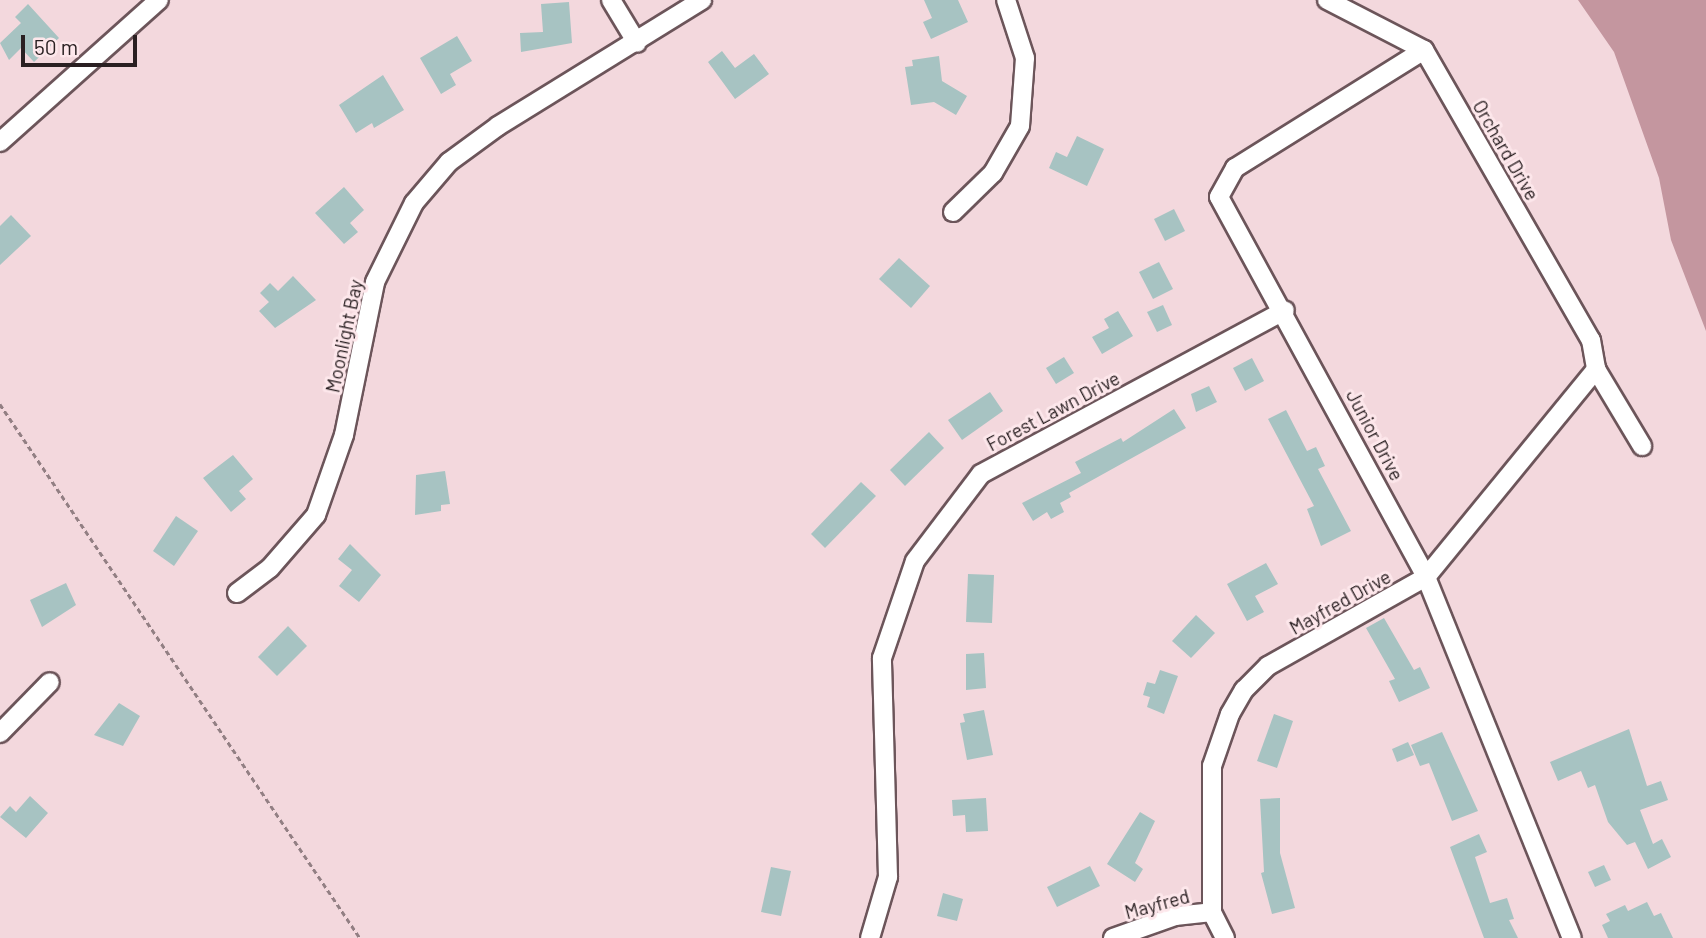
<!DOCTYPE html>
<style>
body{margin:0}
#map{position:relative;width:1706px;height:938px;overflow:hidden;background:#f3d8dd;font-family:Barlow,sans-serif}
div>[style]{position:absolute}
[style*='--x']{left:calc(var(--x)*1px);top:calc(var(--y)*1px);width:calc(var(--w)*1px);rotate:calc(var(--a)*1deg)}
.water>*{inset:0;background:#c4969f}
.building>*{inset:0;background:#a7c3c2}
.path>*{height:2.5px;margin-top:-1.25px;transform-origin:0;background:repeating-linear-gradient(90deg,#927f83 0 5px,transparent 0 8.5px)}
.roads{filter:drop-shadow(2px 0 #6c555a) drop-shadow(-2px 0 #6c555a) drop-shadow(0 2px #6c555a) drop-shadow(0 -2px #6c555a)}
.minor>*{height:18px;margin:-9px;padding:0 9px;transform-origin:9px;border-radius:9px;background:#fff}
span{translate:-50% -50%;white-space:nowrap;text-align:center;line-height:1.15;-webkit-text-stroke:6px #fde7eb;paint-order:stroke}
.street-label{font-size:19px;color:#2a2022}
.scale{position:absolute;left:21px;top:35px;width:116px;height:32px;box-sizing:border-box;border:4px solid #2a2022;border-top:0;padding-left:9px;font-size:21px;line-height:24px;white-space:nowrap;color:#2a2022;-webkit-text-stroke:5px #fde7eb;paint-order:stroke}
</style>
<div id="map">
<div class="water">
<i style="clip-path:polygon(1578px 0,1706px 0,1706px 331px,1671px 240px,1659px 178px,1614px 52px)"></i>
</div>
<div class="building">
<i style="clip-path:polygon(924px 0,958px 0,968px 22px,931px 39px,923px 22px,932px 18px)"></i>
<i style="clip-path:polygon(569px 2px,572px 43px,521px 52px,520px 33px,543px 32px,541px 4px)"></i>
<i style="clip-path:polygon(28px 4px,59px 38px,34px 62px,21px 48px,9px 60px,0 43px,21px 23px,15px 17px)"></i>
<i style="clip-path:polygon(457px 36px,472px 61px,450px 74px,456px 85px,441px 94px,420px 58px)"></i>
<i style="clip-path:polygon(722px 51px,735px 68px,754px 54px,769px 74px,735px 99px,708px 62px)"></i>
<i style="clip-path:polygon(939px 56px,942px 81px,967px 96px,956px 115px,934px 102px,911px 105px,905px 67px,913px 66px,912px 60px)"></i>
<i style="clip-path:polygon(383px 75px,404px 110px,374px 128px,372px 123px,356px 133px,339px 105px)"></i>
<i style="clip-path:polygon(1077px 136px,1104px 149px,1087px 186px,1049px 168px,1056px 152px,1067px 157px)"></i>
<i style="clip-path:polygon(344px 187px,364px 210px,350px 223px,358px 232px,344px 244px,315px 213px)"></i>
<i style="clip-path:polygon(1174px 209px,1185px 231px,1165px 241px,1154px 219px)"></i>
<i style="clip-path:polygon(11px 215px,31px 236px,0 265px,0 226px)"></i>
<i style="clip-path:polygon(899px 258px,930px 286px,911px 308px,879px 279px)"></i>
<i style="clip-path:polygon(1159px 262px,1173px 289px,1153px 299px,1139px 272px)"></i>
<i style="clip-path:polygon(293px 276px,316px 300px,275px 328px,259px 311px,269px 302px,260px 293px,270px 283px,278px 291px)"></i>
<i style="clip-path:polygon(1163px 305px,1172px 325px,1157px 332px,1147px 312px)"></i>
<i style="clip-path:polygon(1118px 311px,1133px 336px,1102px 354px,1092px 337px,1109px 328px,1104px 319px)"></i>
<i style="clip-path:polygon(1064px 357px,1074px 373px,1056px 384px,1046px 368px)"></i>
<i style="clip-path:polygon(1252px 358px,1264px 381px,1245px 391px,1233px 368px)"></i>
<i style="clip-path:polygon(1209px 386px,1217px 402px,1196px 412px,1191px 394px)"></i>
<i style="clip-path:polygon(990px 392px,1003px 411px,962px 440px,948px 420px)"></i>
<i style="clip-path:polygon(1174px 409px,1186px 428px,1069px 493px,1071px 497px,1060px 503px,1064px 512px,1051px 519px,1047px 512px,1033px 521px,1022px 503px,1081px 473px,1075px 462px,1121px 438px,1123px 442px)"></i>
<i style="clip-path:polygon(1286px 410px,1307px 451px,1316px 447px,1325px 466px,1318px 469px,1351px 531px,1321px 546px,1307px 509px,1314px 506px,1268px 419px)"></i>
<i style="clip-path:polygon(929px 432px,944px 448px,905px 486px,890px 470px)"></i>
<i style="clip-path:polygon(233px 455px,253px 479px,239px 491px,246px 499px,231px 512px,203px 478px)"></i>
<i style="clip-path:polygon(445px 471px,450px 504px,441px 505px,441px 511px,415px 515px,416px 475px)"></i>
<i style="clip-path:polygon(861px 482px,876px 496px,825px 548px,811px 534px)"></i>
<i style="clip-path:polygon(176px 516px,198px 531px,174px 566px,153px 551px)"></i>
<i style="clip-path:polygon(350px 544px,381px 575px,359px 602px,339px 586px,352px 570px,338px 559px)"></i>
<i style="clip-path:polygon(1266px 563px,1278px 584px,1255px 596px,1264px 612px,1247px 621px,1227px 584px)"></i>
<i style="clip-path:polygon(968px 574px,994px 575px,992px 623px,966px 622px)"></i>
<i style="clip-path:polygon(66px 583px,76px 605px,42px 627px,30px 600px)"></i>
<i style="clip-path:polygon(1196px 615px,1215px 633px,1191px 658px,1172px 641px)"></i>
<i style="clip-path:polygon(1384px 618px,1414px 670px,1420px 667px,1430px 688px,1399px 702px,1389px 681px,1395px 679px,1366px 628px)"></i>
<i style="clip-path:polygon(288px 626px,307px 646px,277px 676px,258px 657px)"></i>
<i style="clip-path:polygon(984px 653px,986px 688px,966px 690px,966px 654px)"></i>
<i style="clip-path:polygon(1160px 670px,1178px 676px,1164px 714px,1147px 707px,1150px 697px,1143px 695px,1147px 682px,1155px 684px)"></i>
<i style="clip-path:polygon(119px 703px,140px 716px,123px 746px,94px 735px)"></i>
<i style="clip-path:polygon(984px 710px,993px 755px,967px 760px,960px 723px,965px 722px,963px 714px)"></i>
<i style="clip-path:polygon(1274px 714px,1293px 721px,1277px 768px,1257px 761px)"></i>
<i style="clip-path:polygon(1629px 729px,1647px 786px,1661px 781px,1668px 800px,1640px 810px,1653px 844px,1662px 839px,1671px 857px,1648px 869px,1635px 842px,1627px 845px,1608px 822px,1595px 785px,1588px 788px,1581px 771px,1558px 781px,1550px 762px)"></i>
<i style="clip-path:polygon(1442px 732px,1478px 811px,1452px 821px,1429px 763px,1420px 766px,1411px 745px)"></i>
<i style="clip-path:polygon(1408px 742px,1414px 755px,1397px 762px,1392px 749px)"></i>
<i style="clip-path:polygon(30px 796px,48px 813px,26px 838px,0 817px,10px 806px,16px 812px)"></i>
<i style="clip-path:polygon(986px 798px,988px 831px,966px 832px,965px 815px,953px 816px,952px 800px)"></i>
<i style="clip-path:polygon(1280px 798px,1280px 853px,1295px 908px,1272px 914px,1261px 873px,1264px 872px,1260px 799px)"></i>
<i style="clip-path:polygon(1140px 812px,1155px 821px,1135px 863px,1143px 869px,1135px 882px,1107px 864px)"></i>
<i style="clip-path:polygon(1479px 834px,1487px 852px,1475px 857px,1490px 903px,1507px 898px,1514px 919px,1509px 920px,1518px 938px,1484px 938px,1450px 847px)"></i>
<i style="clip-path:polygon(1604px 865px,1611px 880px,1595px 887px,1588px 872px)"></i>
<i style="clip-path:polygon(1090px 866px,1100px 886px,1057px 907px,1047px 887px)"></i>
<i style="clip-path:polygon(771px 867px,791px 871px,781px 916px,761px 912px)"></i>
<i style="clip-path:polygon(943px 893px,963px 899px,957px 921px,937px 916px)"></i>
<i style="clip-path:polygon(1647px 902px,1654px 916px,1661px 913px,1673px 938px,1608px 938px,1602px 925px,1610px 921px,1606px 914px,1625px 905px,1628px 911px)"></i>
</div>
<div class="path">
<i style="--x:0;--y:404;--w:644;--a:56.01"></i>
</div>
<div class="roads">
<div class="minor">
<i style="--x:611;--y:0;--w:50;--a:58.8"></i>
<i style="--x:1327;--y:0;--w:109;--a:27.3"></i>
<i style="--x:1424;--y:50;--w:335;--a:60.1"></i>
<i style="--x:1591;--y:340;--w:29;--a:80"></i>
<i style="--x:1596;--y:369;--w:90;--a:59.1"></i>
<i style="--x:1424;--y:50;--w:223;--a:148"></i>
<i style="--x:1235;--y:168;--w:33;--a:119"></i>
<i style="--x:1219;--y:197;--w:433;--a:61.4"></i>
<i style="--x:1426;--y:577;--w:389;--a:68"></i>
<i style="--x:0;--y:142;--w:213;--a:-41.8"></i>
<i style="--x:953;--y:212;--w:56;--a:-44.3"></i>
<i style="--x:993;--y:173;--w:54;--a:-60.1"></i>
<i style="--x:1020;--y:126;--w:68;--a:-85.8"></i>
<i style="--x:1025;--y:58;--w:61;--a:-108.1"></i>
<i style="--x:237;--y:593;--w:41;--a:-37.1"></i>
<i style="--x:270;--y:568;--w:70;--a:-49"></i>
<i style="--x:316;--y:515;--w:85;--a:-70.7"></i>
<i style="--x:344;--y:435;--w:156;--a:-78.5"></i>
<i style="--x:375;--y:282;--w:88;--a:-63.7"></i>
<i style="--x:414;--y:203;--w:54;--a:-49.5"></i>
<i style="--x:449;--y:162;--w:61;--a:-36.3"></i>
<i style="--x:498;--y:126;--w:240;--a:-31.7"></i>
<i style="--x:0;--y:733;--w:71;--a:-45.6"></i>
<i style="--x:870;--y:938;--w:64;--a:-73.6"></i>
<i style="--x:888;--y:877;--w:219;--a:-91.6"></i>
<i style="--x:882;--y:658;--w:102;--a:-71.2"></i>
<i style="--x:915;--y:561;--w:109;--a:-52.8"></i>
<i style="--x:981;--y:474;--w:345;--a:-28.3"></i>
<i style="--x:1113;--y:938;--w:66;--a:-19.5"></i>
<i style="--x:1175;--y:916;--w:37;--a:-6"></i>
<i style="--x:1225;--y:938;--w:29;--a:-117"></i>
<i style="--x:1212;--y:912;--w:146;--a:-90"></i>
<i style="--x:1212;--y:766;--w:55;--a:-70.9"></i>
<i style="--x:1230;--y:714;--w:28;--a:-60"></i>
<i style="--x:1244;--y:690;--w:34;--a:-45"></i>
<i style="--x:1268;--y:666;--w:181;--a:-29.4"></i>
<i style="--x:1426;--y:577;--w:269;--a:-50.7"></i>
</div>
</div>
<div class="street-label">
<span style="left:1506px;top:150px;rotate:60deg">Orchard Drive</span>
<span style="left:344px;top:336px;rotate:-78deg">Moonlight Bay</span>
<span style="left:1053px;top:411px;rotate:-28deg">Forest Lawn Drive</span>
<span style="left:1375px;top:435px;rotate:62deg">Junior Drive</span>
<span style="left:1340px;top:602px;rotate:-29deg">Mayfred Drive</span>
<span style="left:1157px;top:904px;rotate:-15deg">Mayfred</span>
</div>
<div class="scale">50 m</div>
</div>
